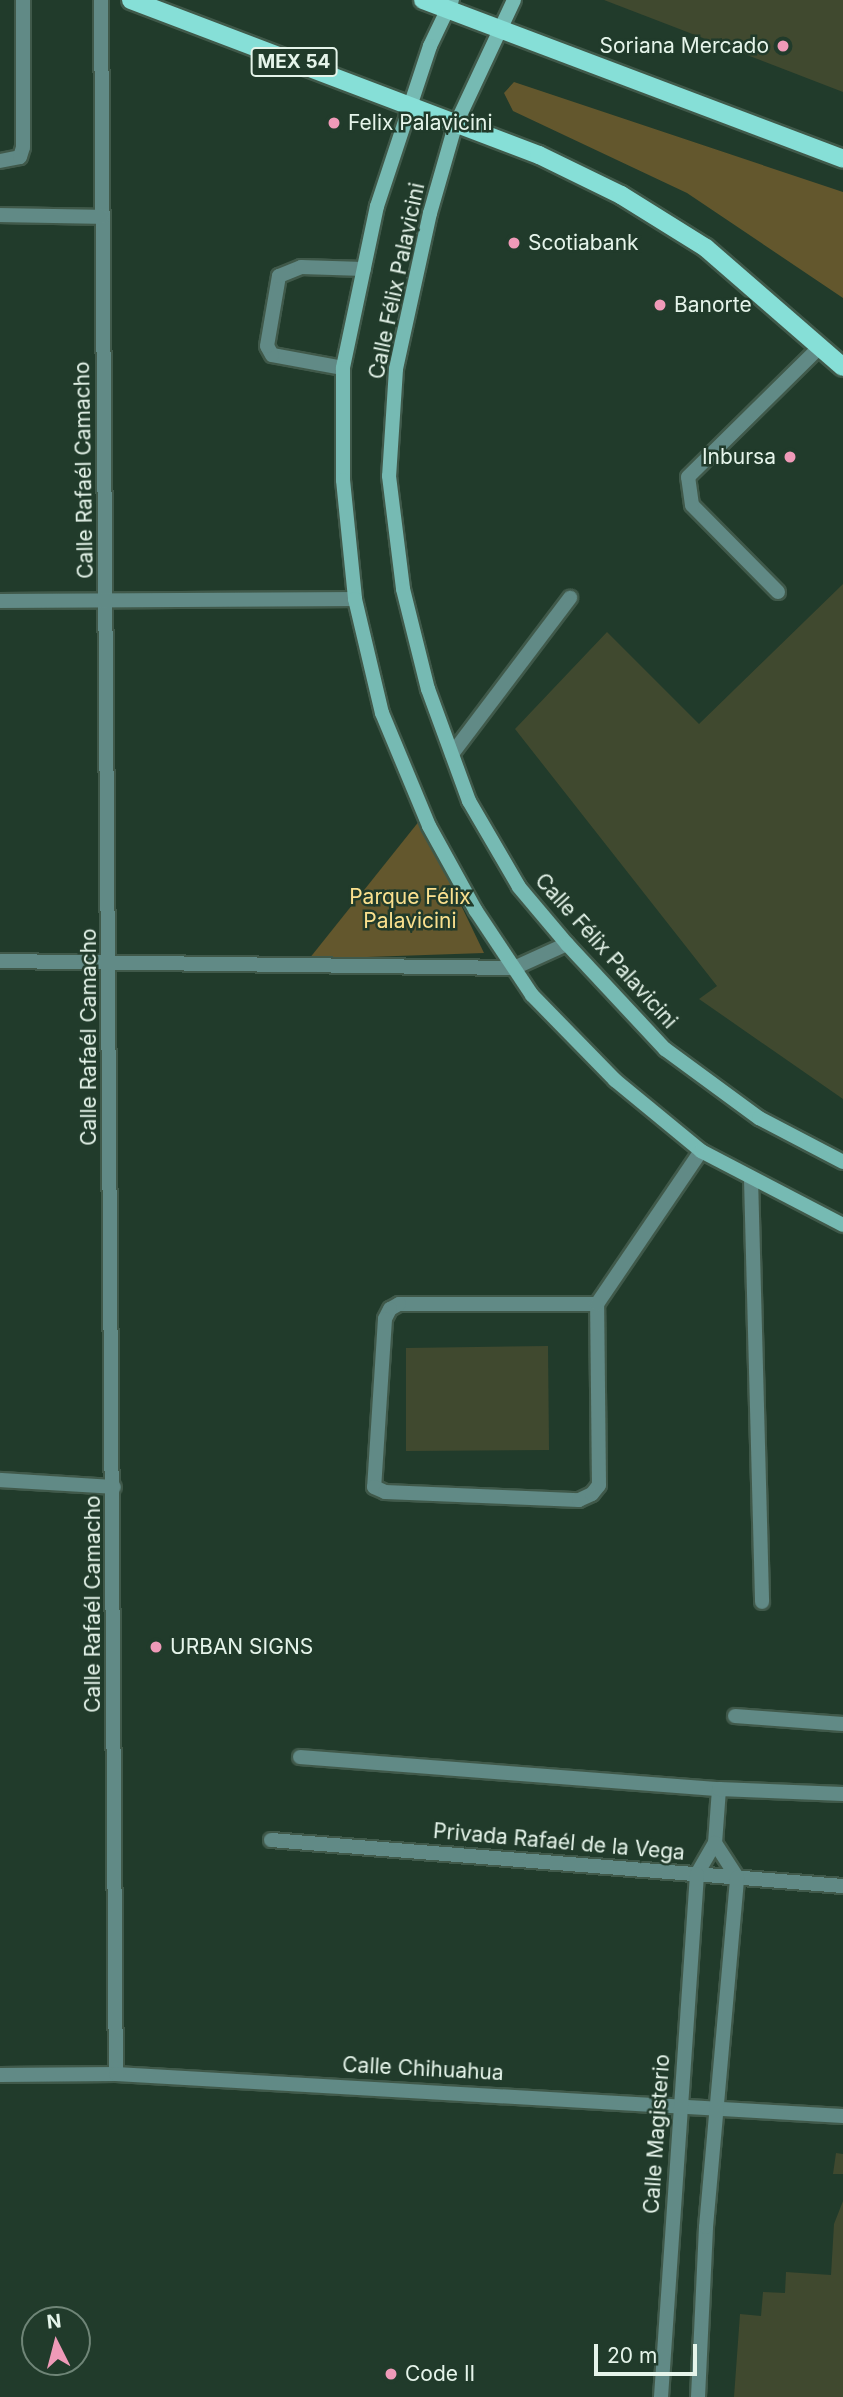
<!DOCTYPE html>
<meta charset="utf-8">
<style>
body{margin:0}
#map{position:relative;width:843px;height:2397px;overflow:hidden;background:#213b2b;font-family:Inter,sans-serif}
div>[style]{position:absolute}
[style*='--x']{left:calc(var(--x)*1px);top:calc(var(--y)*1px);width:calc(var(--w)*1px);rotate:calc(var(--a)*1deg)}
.green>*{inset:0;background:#63572d}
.building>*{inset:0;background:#40492f}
.roads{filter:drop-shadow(2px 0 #40594a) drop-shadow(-2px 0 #40594a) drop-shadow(0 2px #40594a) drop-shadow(0 -2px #40594a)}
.lane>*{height:14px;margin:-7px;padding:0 7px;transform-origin:7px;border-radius:7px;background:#618a86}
.street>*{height:14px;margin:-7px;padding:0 7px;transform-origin:7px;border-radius:7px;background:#618a86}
.secondary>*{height:14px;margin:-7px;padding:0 7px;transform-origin:7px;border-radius:7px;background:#76bab3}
.primary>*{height:18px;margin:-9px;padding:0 9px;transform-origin:9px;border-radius:9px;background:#86dfd7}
.dots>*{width:19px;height:19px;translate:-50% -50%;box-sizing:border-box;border:4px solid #213b2b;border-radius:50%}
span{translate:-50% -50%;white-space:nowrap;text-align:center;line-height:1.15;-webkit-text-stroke:5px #213b2b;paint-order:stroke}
.shield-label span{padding:2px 5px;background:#213b2b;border:2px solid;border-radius:5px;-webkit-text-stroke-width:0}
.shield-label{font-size:19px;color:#e5f4ea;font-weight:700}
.poi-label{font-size:21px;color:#e5f4ea}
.right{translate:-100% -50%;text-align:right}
.left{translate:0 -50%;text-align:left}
.street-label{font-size:21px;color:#e5f4ea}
.park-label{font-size:21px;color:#fae08e}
.north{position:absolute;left:21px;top:2306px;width:70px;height:70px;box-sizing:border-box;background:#213b2b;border:2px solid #6f8577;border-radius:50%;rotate:354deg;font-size:19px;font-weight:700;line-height:28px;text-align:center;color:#e5f4ea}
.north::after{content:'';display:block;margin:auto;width:24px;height:32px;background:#ef9ab8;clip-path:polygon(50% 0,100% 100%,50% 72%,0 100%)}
.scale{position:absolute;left:594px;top:2344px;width:103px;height:32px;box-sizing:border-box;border:4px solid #e5f4ea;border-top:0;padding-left:9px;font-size:21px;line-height:24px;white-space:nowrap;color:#e5f4ea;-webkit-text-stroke:5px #213b2b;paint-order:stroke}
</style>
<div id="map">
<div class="green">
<i style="clip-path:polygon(514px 82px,843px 192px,843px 298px,687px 193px,513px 111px,504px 93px)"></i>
<i style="clip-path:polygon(420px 820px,484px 953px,309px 959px)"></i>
</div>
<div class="building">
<i style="clip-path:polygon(604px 0,843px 0,843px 92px)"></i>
<i style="clip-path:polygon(843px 584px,843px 1099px,699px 999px,717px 986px,515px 729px,607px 632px,699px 724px)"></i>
<i style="clip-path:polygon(548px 1346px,549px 1450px,406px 1451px,406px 1348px)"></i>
<i style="clip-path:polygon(836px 2153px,843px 2154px,843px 2174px,833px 2174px)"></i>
<i style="clip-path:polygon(843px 2201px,843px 2397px,734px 2397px,740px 2314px,761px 2316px,763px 2292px,785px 2293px,786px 2272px,831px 2275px,834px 2224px)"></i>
</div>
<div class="roads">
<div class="lane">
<i style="--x:0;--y:161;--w:20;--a:-11"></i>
<i style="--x:20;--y:157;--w:10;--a:-73"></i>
<i style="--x:23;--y:147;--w:147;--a:-90"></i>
<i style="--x:343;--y:368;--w:72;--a:-169.6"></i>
<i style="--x:272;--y:355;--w:10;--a:-119"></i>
<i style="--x:267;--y:346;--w:71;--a:-80.3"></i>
<i style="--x:279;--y:276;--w:24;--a:-22"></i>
<i style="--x:301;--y:267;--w:63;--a:1.8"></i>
<i style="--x:778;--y:592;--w:122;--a:-134.7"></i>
<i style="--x:692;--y:505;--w:28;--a:-98"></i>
<i style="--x:688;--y:477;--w:185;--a:-44.6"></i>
<i style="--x:452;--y:754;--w:196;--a:-52.9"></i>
<i style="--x:751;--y:1178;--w:424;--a:88.5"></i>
<i style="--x:0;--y:1480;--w:114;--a:3.5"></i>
<i style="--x:735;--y:1716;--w:108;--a:4.2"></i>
<i style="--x:300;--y:1757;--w:420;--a:4.4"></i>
<i style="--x:719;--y:1789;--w:54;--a:94.2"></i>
<i style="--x:719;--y:1789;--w:124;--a:2.3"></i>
<i style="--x:697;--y:1874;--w:36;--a:-60"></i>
<i style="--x:715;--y:1843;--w:40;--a:57.1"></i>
</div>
<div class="street">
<i style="--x:101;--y:0;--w:2074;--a:89.59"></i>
<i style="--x:0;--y:215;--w:102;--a:1.1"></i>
<i style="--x:0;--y:601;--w:355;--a:-0.3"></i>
<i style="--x:0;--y:961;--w:514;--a:0.78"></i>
<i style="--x:514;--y:968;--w:58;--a:-24.4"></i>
<i style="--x:597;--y:1304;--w:198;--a:180"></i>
<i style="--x:399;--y:1304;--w:10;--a:151"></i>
<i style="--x:390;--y:1309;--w:11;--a:117"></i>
<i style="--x:385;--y:1319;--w:168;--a:93.7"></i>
<i style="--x:374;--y:1487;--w:12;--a:24"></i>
<i style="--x:385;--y:1492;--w:194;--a:2.4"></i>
<i style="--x:579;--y:1500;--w:14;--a:-25"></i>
<i style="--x:592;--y:1494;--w:11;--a:-52"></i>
<i style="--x:599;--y:1485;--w:181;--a:-90.6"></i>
<i style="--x:597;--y:1304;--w:185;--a:-55.8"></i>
<i style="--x:271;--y:1840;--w:574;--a:4.6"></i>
<i style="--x:0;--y:2075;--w:116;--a:-0.5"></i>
<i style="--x:116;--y:2074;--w:728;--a:3.31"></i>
<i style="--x:661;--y:2397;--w:524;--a:-86.06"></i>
<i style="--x:698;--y:2397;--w:170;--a:-87.3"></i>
<i style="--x:706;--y:2227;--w:351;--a:-84.9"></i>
</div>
<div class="secondary">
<i style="--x:452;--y:0;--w:51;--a:115.6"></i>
<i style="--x:430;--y:46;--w:169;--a:108.3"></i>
<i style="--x:377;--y:206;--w:166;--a:101.9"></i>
<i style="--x:343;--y:368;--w:112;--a:90"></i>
<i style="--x:343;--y:480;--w:120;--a:84.2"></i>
<i style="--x:355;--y:599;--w:117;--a:76.7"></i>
<i style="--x:382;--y:713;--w:122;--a:67.4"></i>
<i style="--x:429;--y:826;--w:97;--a:61.1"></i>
<i style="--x:476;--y:911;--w:101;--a:56.3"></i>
<i style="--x:532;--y:995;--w:119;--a:45.7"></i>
<i style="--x:615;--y:1080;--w:112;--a:39.5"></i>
<i style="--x:701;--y:1151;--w:160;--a:27.5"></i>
<i style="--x:514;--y:0;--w:139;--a:115.1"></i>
<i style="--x:455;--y:126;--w:91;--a:106"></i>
<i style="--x:430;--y:213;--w:160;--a:102.3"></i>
<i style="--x:396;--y:369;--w:107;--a:93.7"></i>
<i style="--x:389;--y:476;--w:114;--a:82.9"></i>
<i style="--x:403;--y:589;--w:103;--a:76"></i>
<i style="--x:428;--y:689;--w:119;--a:69.9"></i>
<i style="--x:469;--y:801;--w:99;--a:59.8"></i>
<i style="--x:519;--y:887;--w:75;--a:49.9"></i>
<i style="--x:567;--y:944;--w:144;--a:47"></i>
<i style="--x:665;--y:1049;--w:117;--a:36.3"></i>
<i style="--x:759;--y:1118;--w:95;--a:27.6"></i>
</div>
<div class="primary">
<i style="--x:131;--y:0;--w:436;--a:20.8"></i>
<i style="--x:539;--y:155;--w:91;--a:26"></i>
<i style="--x:621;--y:195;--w:100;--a:31.9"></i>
<i style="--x:706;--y:248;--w:181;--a:41"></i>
<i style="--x:423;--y:0;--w:449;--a:20.7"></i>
</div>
</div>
<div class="dots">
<i style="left:783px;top:46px;background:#ef9ab8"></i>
<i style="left:334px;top:123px;background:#ef9ab8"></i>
<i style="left:514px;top:243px;background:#ef9ab8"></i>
<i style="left:660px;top:305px;background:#ef9ab8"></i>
<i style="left:790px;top:457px;background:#ef9ab8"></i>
<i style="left:156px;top:1647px;background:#ef9ab8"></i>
<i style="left:391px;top:2374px;background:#ef9ab8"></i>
</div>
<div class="shield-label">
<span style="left:294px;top:62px">MEX 54</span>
</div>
<div class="poi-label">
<span class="right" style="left:769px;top:46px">Soriana Mercado</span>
<span class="left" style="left:348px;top:123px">Felix Palavicini</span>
<span class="left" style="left:528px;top:243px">Scotiabank</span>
<span class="left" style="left:674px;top:305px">Banorte</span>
<span class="right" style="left:776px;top:457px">Inbursa</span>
<span class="left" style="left:170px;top:1647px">URBAN SIGNS</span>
<span class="left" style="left:405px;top:2374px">Code II</span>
</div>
<div class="street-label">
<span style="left:397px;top:281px;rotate:-78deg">Calle Félix Palavicini</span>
<span style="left:84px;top:470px;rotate:-91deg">Calle Rafaél Camacho</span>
<span style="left:606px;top:951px;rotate:48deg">Calle Félix Palavicini</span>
<span style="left:89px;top:1037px;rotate:-90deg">Calle Rafaél Camacho</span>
<span style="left:93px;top:1604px;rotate:-90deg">Calle Rafaél Camacho</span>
<span style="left:559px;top:1842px;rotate:5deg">Privada Rafaél de la Vega</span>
<span style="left:423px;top:2069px;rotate:3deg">Calle Chihuahua</span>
<span style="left:657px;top:2134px;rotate:-86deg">Calle Magisterio</span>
</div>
<div class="park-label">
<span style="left:410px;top:909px">Parque Félix<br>Palavicini</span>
</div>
<div class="north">N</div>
<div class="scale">20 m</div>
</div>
